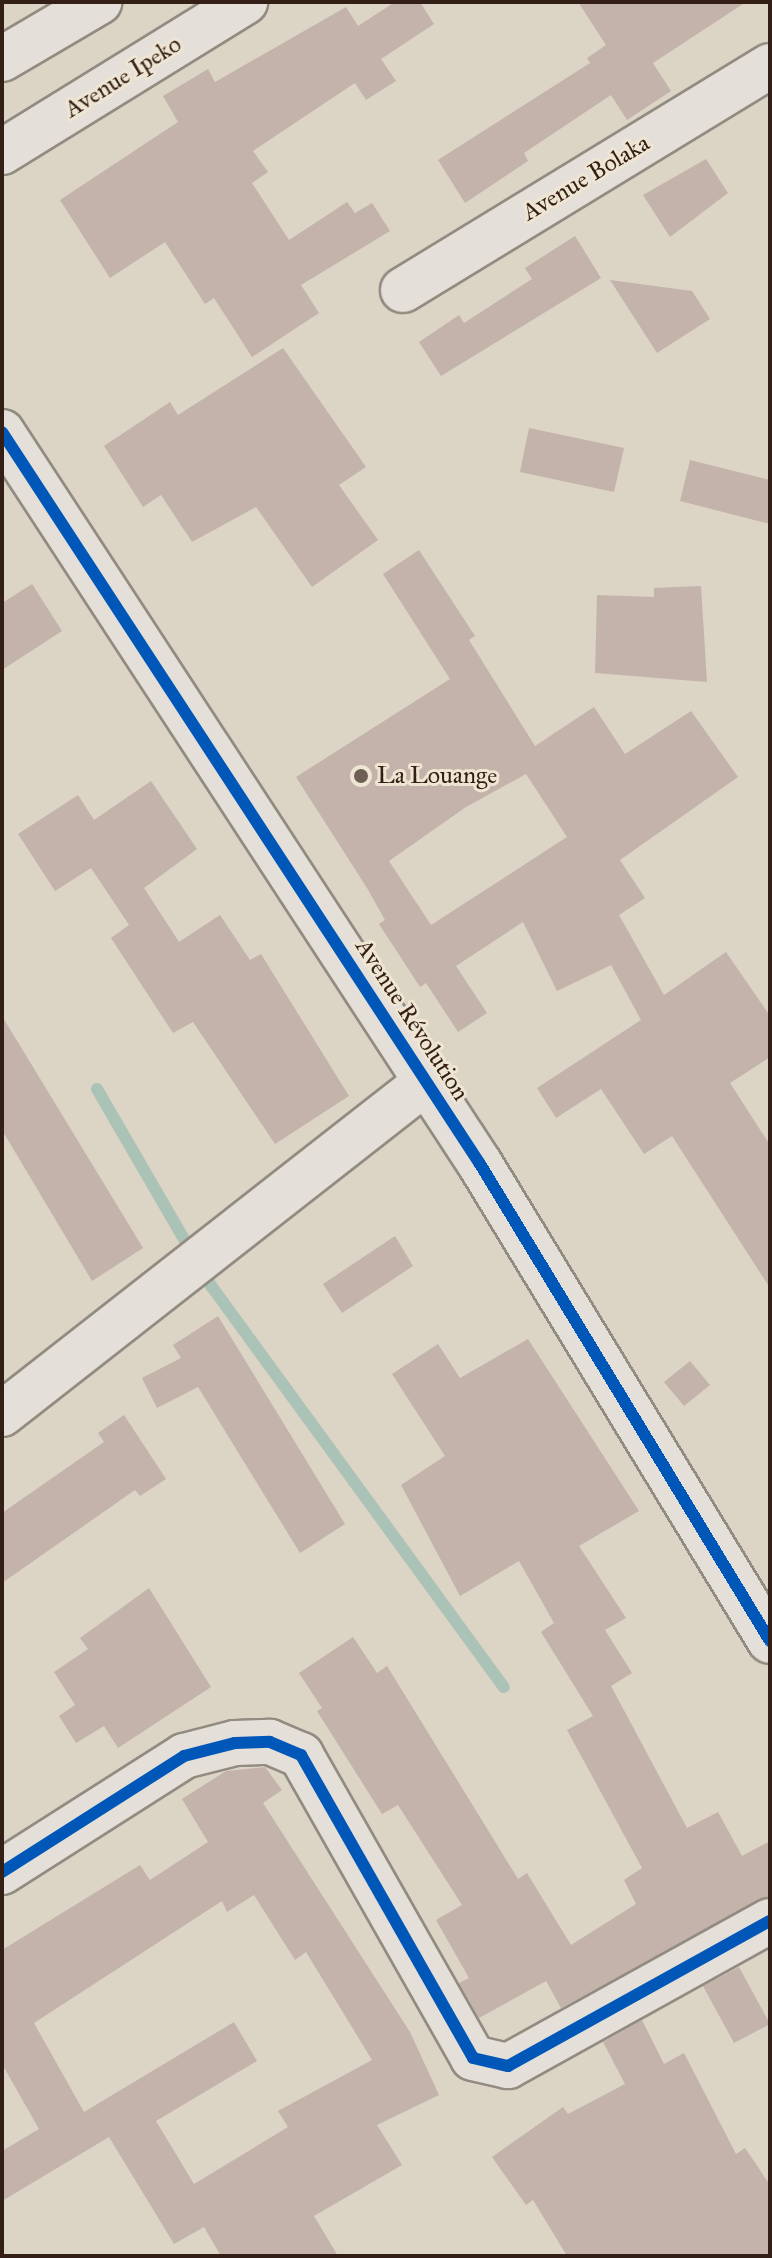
<!DOCTYPE html>
<meta charset="utf-8">
<style>
body{margin:0}
#map{position:relative;width:772px;height:2258px;overflow:hidden;background:#dcd4c5;font-family:"IM FELL Great Primer",serif}
div>[style]{position:absolute}
[style*='--x']{left:calc(var(--x)*1px);top:calc(var(--y)*1px);width:calc(var(--w)*1px);rotate:calc(var(--a)*1deg)}
.stream>*{height:12px;margin:-6px;padding:0 6px;transform-origin:6px;border-radius:6px;background:#abc2b6}
.building>*{inset:0;background:#c4b3aa}
.roads{filter:drop-shadow(2px 0 #928b81) drop-shadow(-2px 0 #928b81) drop-shadow(0 2px #928b81) drop-shadow(0 -2px #928b81)}
.minor>*{height:44px;margin:-22px;padding:0 22px;transform-origin:22px;border-radius:22px;background:#e4e0d9}
.tertiary>*{height:44px;margin:-22px;padding:0 22px;transform-origin:22px;border-radius:22px;background:#e4e0d9}
.cycleway>*{height:12px;margin:-6px;padding:0 6px;transform-origin:6px;border-radius:6px;background:#0057b8}
.dots>*{width:22px;height:22px;translate:-50% -50%;box-sizing:border-box;border:4px solid #eee5d3;border-radius:50%}
span{translate:-50% -50%;white-space:nowrap;text-align:center;line-height:1.15;-webkit-text-stroke:6px #eee5d3;paint-order:stroke}
.street-label{font-size:24px;color:#341f16}
.poi-label{font-size:24px;color:#341f16}
.left{translate:0 -50%;text-align:left}
.frame{position:absolute;inset:0;border:4px solid #341f16;pointer-events:none}
</style>
<div id="map">
<div class="stream">
<i style="--x:97;--y:1089;--w:229;--a:59.9"></i>
<i style="--x:212;--y:1287;--w:495;--a:53.9"></i>
</div>
<div class="building">
<i style="clip-path:polygon(395px 2px,420px 2px,434px 24px,381px 59px,396px 81px,366px 100px,355px 83px,253px 151px,268px 172px,252px 183px,289px 240px,347px 202px,355px 213px,372px 203px,390px 231px,301px 285px,319px 313px,252px 357px,214px 298px,205px 304px,165px 242px,110px 278px,60px 200px,178px 122px,163px 96px,208px 69px,215px 82px,346px 7px,358px 26px)"></i>
<i style="clip-path:polygon(578px 2px,746px 2px,653px 63px,671px 91px,627px 120px,611px 95px,524px 153px,528px 161px,465px 203px,438px 160px,590px 63px,587px 58px,606px 45px)"></i>
<i style="clip-path:polygon(706px 159px,728px 193px,670px 237px,643px 195px)"></i>
<i style="clip-path:polygon(575px 236px,601px 278px,441px 376px,419px 342px,459px 315px,464px 323px,532px 279px,525px 268px)"></i>
<i style="clip-path:polygon(610px 280px,692px 291px,710px 319px,657px 353px)"></i>
<i style="clip-path:polygon(283px 348px,366px 467px,339px 485px,378px 540px,312px 587px,256px 507px,192px 542px,161px 495px,143px 507px,104px 446px,170px 402px,178px 415px)"></i>
<i style="clip-path:polygon(529px 428px,624px 448px,614px 492px,520px 472px)"></i>
<i style="clip-path:polygon(690px 460px,770px 480px,770px 524px,680px 501px)"></i>
<i style="clip-path:polygon(evenodd,419px 550px,475px 636px,469px 640px,535px 746px,594px 707px,625px 754px,691px 711px,738px 777px,620px 860px,645px 898px,619px 915px,664px 995px,726px 952px,770px 1016px,770px 1057px,730px 1083px,770px 1145px,770px 1288px,672px 1136px,644px 1154px,601px 1089px,556px 1118px,537px 1088px,641px 1020px,611px 965px,557px 991px,523px 922px,456px 966px,487px 1013px,458px 1032px,426px 983px,420px 987px,379px 924px,385px 920px,367px 888px,296px 777px,450px 679px,383px 574px,419px 550px,526px 774px,567px 837px,431px 925px,389px 861px,466px 807px,526px 774px)"></i>
<i style="clip-path:polygon(32px 584px,62px 631px,2px 670px,2px 603px)"></i>
<i style="clip-path:polygon(701px 586px,707px 682px,595px 673px,597px 595px,654px 597px,654px 588px)"></i>
<i style="clip-path:polygon(151px 781px,197px 849px,144px 888px,179px 942px,220px 915px,250px 960px,261px 954px,349px 1096px,275px 1144px,193px 1022px,173px 1033px,111px 938px,129px 925px,91px 868px,55px 891px,18px 834px,78px 795px,94px 820px)"></i>
<i style="clip-path:polygon(2px 1016px,143px 1248px,92px 1281px,2px 1130px)"></i>
<i style="clip-path:polygon(395px 1236px,413px 1266px,342px 1313px,323px 1284px)"></i>
<i style="clip-path:polygon(218px 1316px,345px 1524px,300px 1553px,198px 1387px,157px 1408px,142px 1378px,181px 1358px,173px 1345px)"></i>
<i style="clip-path:polygon(528px 1339px,639px 1511px,579px 1546px,626px 1618px,605px 1630px,632px 1673px,611px 1686px,687px 1828px,718px 1812px,742px 1856px,770px 1841px,770px 1896px,561px 2008px,546px 1981px,479px 2018px,459px 1983px,469px 1978px,436px 1920px,462px 1905px,398px 1805px,382px 1814px,317px 1711px,322px 1708px,299px 1673px,353px 1637px,377px 1673px,387px 1666px,518px 1879px,527px 1873px,571px 1945px,636px 1904px,624px 1880px,642px 1868px,567px 1730px,593px 1716px,541px 1632px,554px 1623px,519px 1561px,460px 1596px,401px 1485px,445px 1456px,392px 1374px,438px 1344px,460px 1378px)"></i>
<i style="clip-path:polygon(690px 1361px,710px 1385px,684px 1406px,664px 1382px)"></i>
<i style="clip-path:polygon(124px 1415px,166px 1479px,140px 1496px,135px 1490px,2px 1583px,2px 1513px,104px 1442px,98px 1433px)"></i>
<i style="clip-path:polygon(149px 1588px,211px 1687px,118px 1748px,104px 1726px,76px 1743px,59px 1716px,75px 1705px,54px 1672px,88px 1649px,80px 1638px)"></i>
<i style="clip-path:polygon(evenodd,265px 1767px,282px 1790px,263px 1803px,410px 2032px,439px 2095px,377px 2125px,402px 2165px,314px 2216px,338px 2256px,221px 2256px,204px 2227px,174px 2244px,109px 2137px,2px 2201px,2px 2151px,39px 2129px,2px 2064px,2px 1950px,140px 1865px,150px 1880px,208px 1842px,182px 1799px,226px 1771px,265px 1767px,254px 1895px,295px 1960px,306px 1952px,372px 2060px,278px 2111px,288px 2127px,194px 2184px,156px 2121px,257px 2061px,234px 2022px,84px 2112px,34px 2023px,222px 1901px,227px 1912px,254px 1895px)"></i>
<i style="clip-path:polygon(739px 1967px,770px 2024px,734px 2043px,703px 1986px)"></i>
<i style="clip-path:polygon(642px 2020px,664px 2064px,684px 2053px,736px 2154px,745px 2148px,770px 2185px,770px 2256px,567px 2256px,533px 2200px,526px 2205px,492px 2157px,563px 2107px,568px 2114px,625px 2084px,603px 2042px)"></i>
</div>
<div class="roads">
<div class="minor">
<i style="--x:403;--y:290;--w:430;--a:-31.4"></i>
<i style="--x:2;--y:1414;--w:539;--a:-38.06"></i>
<i style="--x:2;--y:1872;--w:216;--a:-32.5"></i>
<i style="--x:184;--y:1756;--w:53;--a:-14.3"></i>
<i style="--x:235;--y:1743;--w:35;--a:-2"></i>
<i style="--x:270;--y:1742;--w:34;--a:23"></i>
<i style="--x:301;--y:1755;--w:348;--a:60.4"></i>
<i style="--x:473;--y:2058;--w:36;--a:13"></i>
<i style="--x:508;--y:2066;--w:299;--a:-29"></i>
</div>
<div class="tertiary">
<i style="--x:2;--y:59;--w:113;--a:-30.4"></i>
<i style="--x:2;--y:152;--w:286;--a:-31.7"></i>
<i style="--x:2;--y:432;--w:874;--a:56.86"></i>
<i style="--x:480;--y:1164;--w:558;--a:58.7"></i>
</div>
</div>
<div class="cycleway">
<i style="--x:2;--y:432;--w:874;--a:56.86"></i>
<i style="--x:480;--y:1164;--w:558;--a:58.7"></i>
<i style="--x:2;--y:1872;--w:216;--a:-32.5"></i>
<i style="--x:184;--y:1756;--w:53;--a:-14.3"></i>
<i style="--x:235;--y:1743;--w:35;--a:-2"></i>
<i style="--x:270;--y:1742;--w:34;--a:23"></i>
<i style="--x:301;--y:1755;--w:348;--a:60.4"></i>
<i style="--x:473;--y:2058;--w:36;--a:13"></i>
<i style="--x:508;--y:2066;--w:299;--a:-29"></i>
</div>
<div class="dots">
<i style="left:361px;top:776px;background:#6f5e53"></i>
</div>
<div class="street-label">
<span style="left:123px;top:77px;rotate:-32deg">Avenue Ipeko</span>
<span style="left:586px;top:178px;rotate:-31deg">Avenue Bolaka</span>
<span style="left:412px;top:1020px;rotate:57deg">Avenue Révolution</span>
</div>
<div class="poi-label">
<span class="left" style="left:377px;top:776px">La Louange</span>
</div>
<div class="frame"></div>
</div>
